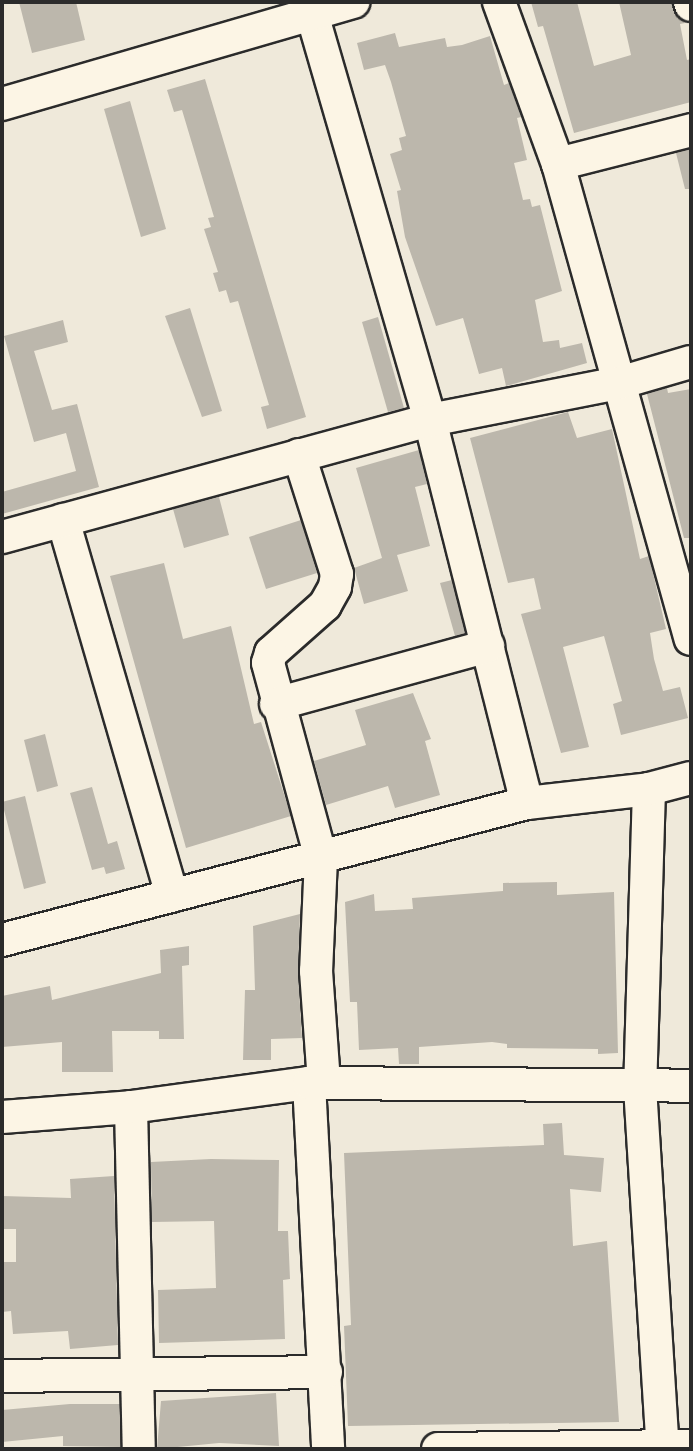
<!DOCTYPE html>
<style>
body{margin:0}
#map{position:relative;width:693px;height:1451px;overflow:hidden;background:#efe9da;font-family:Pangolin,sans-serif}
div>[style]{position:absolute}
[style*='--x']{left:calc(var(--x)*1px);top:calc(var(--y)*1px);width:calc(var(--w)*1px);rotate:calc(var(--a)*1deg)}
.building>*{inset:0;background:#bcb7ac}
.roads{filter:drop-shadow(2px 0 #2b2b2b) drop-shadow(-2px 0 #2b2b2b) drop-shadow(0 2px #2b2b2b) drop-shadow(0 -2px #2b2b2b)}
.minor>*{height:32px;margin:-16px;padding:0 16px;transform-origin:16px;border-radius:16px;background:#fcf5e5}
span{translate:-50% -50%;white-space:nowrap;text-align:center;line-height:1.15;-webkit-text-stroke:5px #fcf5e5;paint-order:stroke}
.frame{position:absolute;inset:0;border:4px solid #2b2b2b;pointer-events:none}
</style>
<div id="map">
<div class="building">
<i style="clip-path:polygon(19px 2px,76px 2px,85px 40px,32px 53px)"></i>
<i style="clip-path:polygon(531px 2px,577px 2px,594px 66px,631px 55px,619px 2px,672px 2px,674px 11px,685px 23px,680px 24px,687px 60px,691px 59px,691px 102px,574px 133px,543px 26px,538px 27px)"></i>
<i style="clip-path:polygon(395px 33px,399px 47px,445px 38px,447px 47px,462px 45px,490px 36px,504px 85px,509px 83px,521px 117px,517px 118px,527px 160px,514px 163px,523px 200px,530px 199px,532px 207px,540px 205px,562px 291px,535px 300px,543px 342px,559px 340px,560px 348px,582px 343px,587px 363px,506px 386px,502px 368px,479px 374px,463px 318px,436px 326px,405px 237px,397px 191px,401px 190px,390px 154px,402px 150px,399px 138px,406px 136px,391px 82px,385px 65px,364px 70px,357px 43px)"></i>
<i style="clip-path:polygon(205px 79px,306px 417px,267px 429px,261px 407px,269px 405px,238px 301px,230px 303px,226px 290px,219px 292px,213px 273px,218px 272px,204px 229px,211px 227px,208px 218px,214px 217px,182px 110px,174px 112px,167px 90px)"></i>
<i style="clip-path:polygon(130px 101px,166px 229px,141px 237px,104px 109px)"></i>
<i style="clip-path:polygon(691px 149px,691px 189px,685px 189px,676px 153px)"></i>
<i style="clip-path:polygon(190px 308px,222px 411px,202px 417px,165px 316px)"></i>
<i style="clip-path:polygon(378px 317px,404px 408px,388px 412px,362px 322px)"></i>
<i style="clip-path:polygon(63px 320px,68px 342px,34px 351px,52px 410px,77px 404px,99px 487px,2px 514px,2px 492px,76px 471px,66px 433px,34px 442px,4px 336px)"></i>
<i style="clip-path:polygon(667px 388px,668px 393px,691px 389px,691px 538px,684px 538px,647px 394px)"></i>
<i style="clip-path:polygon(568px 412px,577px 438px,612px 429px,640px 559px,649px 556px,666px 629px,650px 633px,654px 659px,663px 691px,680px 687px,688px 718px,621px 735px,613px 704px,622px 701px,604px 636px,563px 647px,589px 747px,561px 753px,521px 614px,541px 609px,534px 578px,508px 583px,470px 438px)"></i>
<i style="clip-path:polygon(419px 450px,427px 484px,415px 487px,430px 546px,397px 555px,408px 591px,364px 604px,354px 568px,382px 558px,356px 468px)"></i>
<i style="clip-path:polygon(219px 497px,229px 535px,184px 548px,173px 509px)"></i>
<i style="clip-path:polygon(301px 520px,317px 573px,266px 589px,249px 537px)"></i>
<i style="clip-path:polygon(164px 563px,183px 639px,231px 626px,254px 724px,261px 722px,291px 816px,186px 848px,110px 576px)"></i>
<i style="clip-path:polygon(452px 580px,465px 633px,455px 636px,440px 583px)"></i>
<i style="clip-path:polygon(413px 693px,431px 739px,425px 741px,440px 795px,395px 808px,388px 786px,326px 805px,314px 761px,366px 745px,355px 710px)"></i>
<i style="clip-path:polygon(45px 734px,58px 786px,37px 792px,24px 740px)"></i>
<i style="clip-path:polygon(92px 787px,108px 844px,117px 841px,125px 869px,106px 874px,104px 867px,92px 870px,70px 793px)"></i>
<i style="clip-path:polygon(25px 796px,46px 883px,24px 889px,2px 802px)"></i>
<i style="clip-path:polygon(557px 882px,557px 895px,614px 892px,618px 1053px,598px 1054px,598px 1049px,507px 1048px,507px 1044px,492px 1042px,419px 1047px,419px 1064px,399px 1064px,398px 1048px,359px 1050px,357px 1002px,350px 1002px,345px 902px,374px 894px,375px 911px,413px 909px,412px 898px,503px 891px,503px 883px)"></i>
<i style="clip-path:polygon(300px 914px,298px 972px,302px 1038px,271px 1039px,271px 1060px,243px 1060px,245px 990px,255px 990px,253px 926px)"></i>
<i style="clip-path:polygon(189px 946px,189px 965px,182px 966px,184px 1039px,159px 1039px,159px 1031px,112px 1031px,113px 1072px,62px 1072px,62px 1042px,2px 1047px,2px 996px,50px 986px,52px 1000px,161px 973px,160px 950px)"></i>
<i style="clip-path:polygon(562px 1123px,564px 1155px,604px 1158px,601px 1192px,570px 1189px,573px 1246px,607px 1241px,619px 1422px,348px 1426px,344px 1326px,351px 1325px,344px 1153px,544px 1145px,543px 1124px)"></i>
<i style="clip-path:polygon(211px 1159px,279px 1160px,278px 1231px,288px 1231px,290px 1279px,283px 1280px,285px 1339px,159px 1343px,158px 1290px,216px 1288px,214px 1221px,152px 1222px,151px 1162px)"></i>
<i style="clip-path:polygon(114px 1176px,118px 1345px,70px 1349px,68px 1331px,13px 1334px,11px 1311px,2px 1312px,2px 1262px,16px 1262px,16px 1229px,2px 1229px,2px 1196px,71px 1198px,70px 1179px)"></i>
<i style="clip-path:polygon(276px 1393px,279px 1446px,219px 1443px,157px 1449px,161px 1401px)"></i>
<i style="clip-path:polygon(70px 1404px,120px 1404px,121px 1447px,63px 1446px,63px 1436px,2px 1442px,2px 1410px)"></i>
</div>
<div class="roads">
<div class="minor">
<i style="--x:499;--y:2;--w:172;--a:70"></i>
<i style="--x:558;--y:164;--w:493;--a:74.4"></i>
<i style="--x:690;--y:2;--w:3;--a:72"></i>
<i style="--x:312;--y:14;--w:423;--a:73.8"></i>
<i style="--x:430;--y:420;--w:395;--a:75.8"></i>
<i style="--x:2;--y:104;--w:366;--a:-16.2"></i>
<i style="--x:558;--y:164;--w:137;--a:-14.3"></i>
<i style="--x:299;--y:455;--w:125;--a:72.3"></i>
<i style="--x:337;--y:574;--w:13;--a:99"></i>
<i style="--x:335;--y:587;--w:21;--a:119"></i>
<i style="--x:325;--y:605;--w:72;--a:138.4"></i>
<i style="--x:271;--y:653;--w:10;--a:107"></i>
<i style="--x:268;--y:663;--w:202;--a:74.8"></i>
<i style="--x:321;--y:858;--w:113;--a:92.5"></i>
<i style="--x:316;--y:971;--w:111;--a:85.9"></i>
<i style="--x:63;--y:520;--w:391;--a:73.8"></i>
<i style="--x:2;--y:537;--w:444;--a:-15.3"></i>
<i style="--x:430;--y:420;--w:193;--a:-11.1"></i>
<i style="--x:619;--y:383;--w:75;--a:-16.3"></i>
<i style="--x:276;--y:704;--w:220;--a:-15.3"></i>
<i style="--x:649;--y:789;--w:298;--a:91.7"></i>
<i style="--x:640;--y:1087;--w:363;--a:86.4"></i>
<i style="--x:2;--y:940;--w:543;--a:-14.63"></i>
<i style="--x:527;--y:803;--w:123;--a:-6.5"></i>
<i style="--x:649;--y:789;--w:43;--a:-14.7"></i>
<i style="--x:309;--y:1083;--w:366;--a:87"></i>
<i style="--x:131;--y:1107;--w:342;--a:88.7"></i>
<i style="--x:2;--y:1117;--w:129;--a:-4.4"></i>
<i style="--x:131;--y:1107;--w:180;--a:-7.7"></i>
<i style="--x:309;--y:1083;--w:382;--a:0.4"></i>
<i style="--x:2;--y:1376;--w:324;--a:-0.7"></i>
<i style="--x:438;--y:1449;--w:253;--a:-0.7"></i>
</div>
</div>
<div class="frame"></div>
</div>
